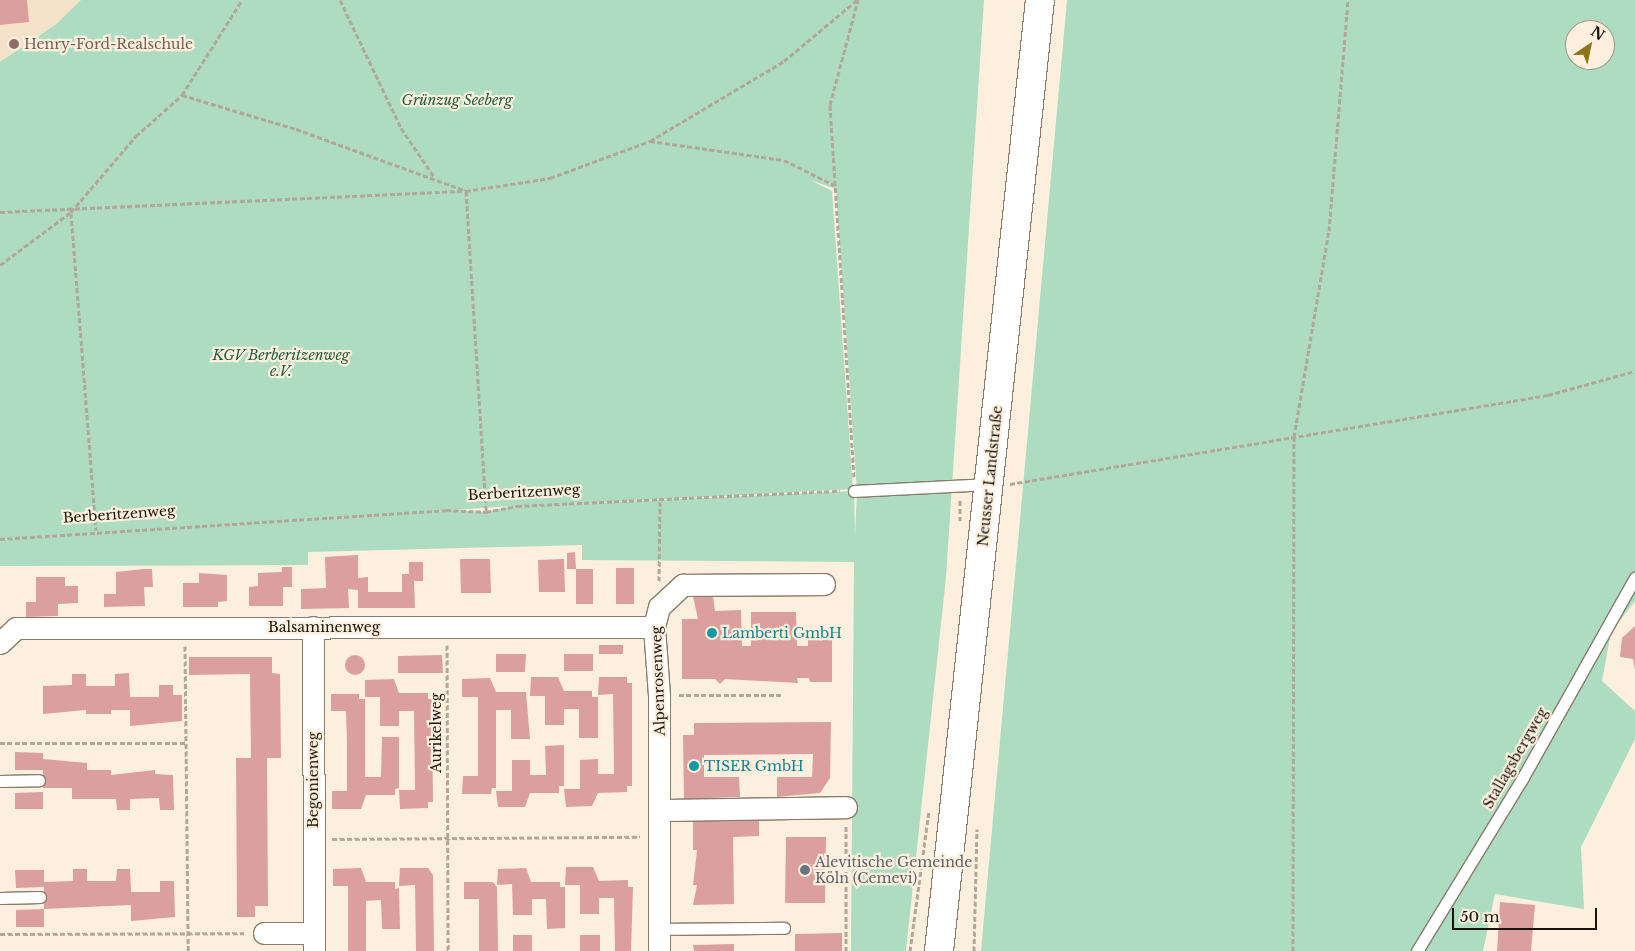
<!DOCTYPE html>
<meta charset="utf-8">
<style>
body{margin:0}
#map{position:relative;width:1635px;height:951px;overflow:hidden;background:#fcefdd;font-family:"Libre Baskerville",serif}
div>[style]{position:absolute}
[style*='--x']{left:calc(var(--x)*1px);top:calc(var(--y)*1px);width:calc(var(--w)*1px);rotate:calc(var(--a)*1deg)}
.built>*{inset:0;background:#f5e2cb}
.green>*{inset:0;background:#addcc1}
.building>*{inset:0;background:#dba09d}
.round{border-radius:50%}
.path>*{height:3px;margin-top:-1.5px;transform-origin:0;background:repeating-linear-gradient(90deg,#b2a89a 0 5px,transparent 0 7.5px)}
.roads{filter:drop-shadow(1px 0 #887c6d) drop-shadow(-1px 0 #887c6d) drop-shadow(0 1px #887c6d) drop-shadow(0 -1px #887c6d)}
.service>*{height:11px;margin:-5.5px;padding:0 5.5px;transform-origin:5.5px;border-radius:5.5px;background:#fff}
.minor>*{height:21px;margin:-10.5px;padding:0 10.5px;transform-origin:10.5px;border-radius:10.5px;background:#fff}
.secondary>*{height:28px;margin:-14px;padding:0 14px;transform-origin:14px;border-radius:14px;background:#fff}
.dots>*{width:14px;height:14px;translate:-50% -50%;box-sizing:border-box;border:2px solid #fcefdd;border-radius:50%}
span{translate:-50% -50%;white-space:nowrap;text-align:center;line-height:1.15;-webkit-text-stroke:4.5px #fcefdd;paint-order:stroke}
.education-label{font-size:14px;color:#785e54}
.left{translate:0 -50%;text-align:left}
.park-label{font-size:14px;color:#1d5b3e;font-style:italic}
.street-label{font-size:14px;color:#19140e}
.culture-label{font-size:14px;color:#0d838f}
.worship-label{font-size:14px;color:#5b616d}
.north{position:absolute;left:1565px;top:20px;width:50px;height:50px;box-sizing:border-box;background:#fcefdd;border:1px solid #a1978a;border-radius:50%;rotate:34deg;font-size:14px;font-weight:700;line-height:20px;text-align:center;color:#19140e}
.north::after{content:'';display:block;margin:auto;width:18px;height:22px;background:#8a7518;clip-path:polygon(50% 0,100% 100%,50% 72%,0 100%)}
.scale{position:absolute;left:1452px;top:908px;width:145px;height:22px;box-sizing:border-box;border:2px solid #19140e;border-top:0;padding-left:6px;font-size:15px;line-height:18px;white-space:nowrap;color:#19140e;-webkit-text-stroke:4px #fcefdd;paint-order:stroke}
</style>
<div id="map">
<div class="built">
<i style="clip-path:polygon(0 0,81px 0,55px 25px,0 62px)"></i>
</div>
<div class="green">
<i style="clip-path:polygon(evenodd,81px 0,984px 0,946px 577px,906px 951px,851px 951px,854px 562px,582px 560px,582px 545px,308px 552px,308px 565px,0 566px,0 62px,55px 25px,81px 0,810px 180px,836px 189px,857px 491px,855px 536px,854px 491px,552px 505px,853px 489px,832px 191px,810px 180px,81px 0,511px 506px,486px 512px,453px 510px,454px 510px,511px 506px)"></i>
<i style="clip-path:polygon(evenodd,1067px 0,1635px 0,1635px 601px,1611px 632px,1602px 681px,1635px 711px,1635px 739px,1581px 847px,1584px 909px,1495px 894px,1483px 951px,981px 951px,1067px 0,1575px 30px,1605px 30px,1605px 60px,1575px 60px,1575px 30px)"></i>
</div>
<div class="building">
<i style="clip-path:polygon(0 0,27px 0,29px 22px,0 25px)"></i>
<i style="clip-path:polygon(575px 552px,576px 569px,567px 569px,567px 553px)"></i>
<i style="clip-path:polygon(358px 555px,358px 578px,368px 577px,368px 592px,402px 592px,402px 574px,409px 574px,409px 562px,423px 562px,423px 581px,414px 581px,415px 608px,358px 608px,358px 590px,348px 589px,349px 608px,301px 609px,301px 589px,326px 588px,325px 557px)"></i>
<i style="clip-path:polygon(460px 559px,490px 559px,491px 593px,461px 593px)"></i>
<i style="clip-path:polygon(564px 559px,565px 592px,539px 592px,538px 560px)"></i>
<i style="clip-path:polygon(282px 567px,292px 567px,292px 587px,283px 587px,283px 606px,249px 606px,249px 587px,258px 586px,258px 573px,282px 572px)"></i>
<i style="clip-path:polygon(616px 568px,634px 568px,634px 604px,616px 604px)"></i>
<i style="clip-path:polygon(144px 569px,152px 569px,153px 587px,144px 587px,145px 606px,104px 607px,104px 594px,116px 594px,116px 572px)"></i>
<i style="clip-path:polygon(576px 569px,593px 569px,593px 604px,576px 604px)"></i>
<i style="clip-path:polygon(199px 573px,227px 575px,227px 601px,218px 602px,218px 607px,183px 607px,183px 583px,199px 583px)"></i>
<i style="clip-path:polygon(36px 577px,65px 577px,65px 586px,78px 586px,78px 603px,58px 604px,58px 616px,26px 617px,26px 602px,36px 602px)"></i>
<i style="clip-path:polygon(693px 596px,713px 596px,715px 611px,741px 610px,742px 646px,751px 646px,751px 612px,796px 612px,797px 646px,808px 646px,808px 639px,832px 637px,832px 682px,810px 682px,809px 678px,797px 678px,798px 683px,725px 679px,720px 684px,715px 679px,682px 679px,682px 619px,698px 619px)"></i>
<i style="clip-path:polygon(1635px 626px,1635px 670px,1633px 659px,1620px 657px,1622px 638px)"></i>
<i style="clip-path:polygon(599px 645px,623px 645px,623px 654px,599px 654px)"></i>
<i style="clip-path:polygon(496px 654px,526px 654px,525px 672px,496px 672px)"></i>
<i style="clip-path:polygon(564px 654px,593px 654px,593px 671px,564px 671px)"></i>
<i class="round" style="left:345px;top:655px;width:20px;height:20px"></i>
<i style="clip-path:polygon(442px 655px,443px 673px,398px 673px,398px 656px)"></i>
<i style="clip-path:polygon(189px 657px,272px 657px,272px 673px,280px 674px,281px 758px,267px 758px,268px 906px,255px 906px,255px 917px,237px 917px,236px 758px,251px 758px,250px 674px,189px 675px)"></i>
<i style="clip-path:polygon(129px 673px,130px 697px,159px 697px,159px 685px,173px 685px,173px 695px,182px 695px,182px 721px,130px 726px,130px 710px,111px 710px,111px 714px,86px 714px,86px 710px,43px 714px,43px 686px,72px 685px,72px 674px,86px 674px,86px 686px,115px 686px,115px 674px)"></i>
<i style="clip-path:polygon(531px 677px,558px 677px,564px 691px,592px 691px,592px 697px,598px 697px,598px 738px,579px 738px,579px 709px,564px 709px,564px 725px,545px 725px,545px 696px,530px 696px)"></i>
<i style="clip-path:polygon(599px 677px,627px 677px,627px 683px,632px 683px,632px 786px,627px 786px,627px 792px,598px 793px,592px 806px,566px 807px,564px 789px,580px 789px,580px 760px,598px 759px,598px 774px,614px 774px,613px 694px,598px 695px)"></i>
<i style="clip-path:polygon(490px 678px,496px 692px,526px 692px,530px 739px,511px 739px,511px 710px,496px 710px,496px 788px,492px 788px,491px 794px,462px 794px,463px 776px,478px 776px,478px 697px,462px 697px,462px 679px)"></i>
<i style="clip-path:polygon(394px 679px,399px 693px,428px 693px,428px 699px,432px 699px,433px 802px,428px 802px,428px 808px,400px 809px,399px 790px,415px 790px,414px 711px,399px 711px,399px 726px,380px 726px,380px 697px,365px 697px,365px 680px)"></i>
<i style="clip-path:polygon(331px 694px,359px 694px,359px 699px,365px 699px,365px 777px,381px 777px,382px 737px,399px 737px,399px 788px,395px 789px,395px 795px,366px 795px,361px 809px,332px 809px,332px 791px,347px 791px,347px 741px,346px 711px,331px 711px)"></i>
<i style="clip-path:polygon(831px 722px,830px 778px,820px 793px,777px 797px,777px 777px,812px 777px,813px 754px,704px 755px,704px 777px,739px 777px,740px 797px,684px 799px,683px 735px,694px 735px,694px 723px)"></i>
<i style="clip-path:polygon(564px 745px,564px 786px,559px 786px,559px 793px,530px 793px,525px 807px,498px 807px,496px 791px,512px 791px,512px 760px,530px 760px,530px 775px,546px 775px,545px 746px)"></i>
<i style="clip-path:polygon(15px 752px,43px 753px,43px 759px,87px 763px,87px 770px,111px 770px,111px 775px,155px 770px,155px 774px,173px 775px,174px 810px,160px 810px,159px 798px,130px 799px,130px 810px,117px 810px,116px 799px,72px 799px,72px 788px,43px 788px,43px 770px,15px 770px)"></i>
<i style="clip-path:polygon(43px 792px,43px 809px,15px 809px,15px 793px)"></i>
<i style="clip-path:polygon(759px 820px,759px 836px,733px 837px,734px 904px,693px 905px,697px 885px,693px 885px,697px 850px,693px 850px,693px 821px)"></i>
<i style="clip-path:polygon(786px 837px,826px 837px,825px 903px,785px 903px)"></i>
<i style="clip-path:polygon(566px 867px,593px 867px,599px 881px,628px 880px,628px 887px,633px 887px,631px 951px,615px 951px,614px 898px,599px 898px,599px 914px,580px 914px,580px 885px,565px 885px)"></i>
<i style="clip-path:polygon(361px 868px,366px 882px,395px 882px,395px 889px,399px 888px,400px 929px,382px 929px,381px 900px,366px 901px,366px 951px,348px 951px,348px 886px,333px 886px,333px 869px)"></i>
<i style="clip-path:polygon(400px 868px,428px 868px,433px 875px,434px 951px,416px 951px,415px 885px,399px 886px)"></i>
<i style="clip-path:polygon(526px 868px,531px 882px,560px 882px,560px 887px,565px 887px,565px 928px,547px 929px,546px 899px,532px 899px,532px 915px,513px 915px,512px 884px,497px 885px,498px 869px)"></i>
<i style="clip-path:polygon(73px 869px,87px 869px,87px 881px,116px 881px,117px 869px,130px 869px,131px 892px,160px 892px,160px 881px,174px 881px,175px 917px,131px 921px,131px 905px,44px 909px,44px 887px,16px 888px,15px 870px,44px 870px,44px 882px,73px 881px)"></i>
<i style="clip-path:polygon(464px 882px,493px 882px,497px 887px,498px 951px,479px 951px,479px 899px,464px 899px)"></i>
<i style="clip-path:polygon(1500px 902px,1535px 905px,1531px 951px,1497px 951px)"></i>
<i style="clip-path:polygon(44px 909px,44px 927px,16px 927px,16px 910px)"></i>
<i style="clip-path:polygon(842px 933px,842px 951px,795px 951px,795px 934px)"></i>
<i style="clip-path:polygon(513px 935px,532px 935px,532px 951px,513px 951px)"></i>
<i style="clip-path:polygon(580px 935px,600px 935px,600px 951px,580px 951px)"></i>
<i style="clip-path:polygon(734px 944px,734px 951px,694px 951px,693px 945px)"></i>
</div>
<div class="path">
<i style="--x:340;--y:0;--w:142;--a:64.5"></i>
<i style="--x:401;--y:128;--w:60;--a:55.8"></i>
<i style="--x:182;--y:95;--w:119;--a:16.6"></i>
<i style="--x:296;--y:129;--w:181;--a:20"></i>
<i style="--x:466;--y:191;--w:322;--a:86.4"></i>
<i style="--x:650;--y:141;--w:156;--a:-30.8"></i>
<i style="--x:784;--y:61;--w:95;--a:-39.9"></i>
<i style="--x:0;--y:212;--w:466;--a:-2.6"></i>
<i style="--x:466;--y:191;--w:85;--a:-8.8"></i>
<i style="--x:550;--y:178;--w:107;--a:-20.3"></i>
<i style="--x:650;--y:141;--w:135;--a:8.1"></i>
<i style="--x:784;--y:160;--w:56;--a:26.6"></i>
<i style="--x:71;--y:213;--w:318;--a:85.5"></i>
<i style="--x:0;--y:265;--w:89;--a:-36.7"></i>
<i style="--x:71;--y:212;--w:100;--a:-49.5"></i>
<i style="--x:136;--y:136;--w:62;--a:-41.7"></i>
<i style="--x:182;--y:95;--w:112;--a:-57.7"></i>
<i style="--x:854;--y:477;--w:373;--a:-93.7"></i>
<i style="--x:830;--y:105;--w:109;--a:-75.1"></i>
<i style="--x:1010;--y:484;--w:545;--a:-9.39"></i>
<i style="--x:1548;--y:395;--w:90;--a:-15.4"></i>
<i style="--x:960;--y:521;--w:21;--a:-90"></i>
<i style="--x:0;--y:539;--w:447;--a:-3.7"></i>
<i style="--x:446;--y:510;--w:40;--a:2.9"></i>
<i style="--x:486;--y:512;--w:32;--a:-11"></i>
<i style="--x:517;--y:506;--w:323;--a:-2.7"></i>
<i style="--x:659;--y:581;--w:79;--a:-89.3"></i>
<i style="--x:447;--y:645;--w:306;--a:89.8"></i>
<i style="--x:185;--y:646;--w:305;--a:89.4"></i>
<i style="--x:679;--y:695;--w:104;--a:0"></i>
<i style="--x:0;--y:743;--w:186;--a:0"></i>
<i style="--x:332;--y:839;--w:308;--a:-0.4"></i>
<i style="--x:0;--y:934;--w:244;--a:-0.2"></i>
<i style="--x:846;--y:951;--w:126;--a:-90"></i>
<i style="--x:910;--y:951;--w:141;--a:-82.3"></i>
<i style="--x:974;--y:951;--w:122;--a:-88.6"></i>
<i style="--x:1293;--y:951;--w:514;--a:-89.89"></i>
<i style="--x:1294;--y:437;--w:209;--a:-80.4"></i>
<i style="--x:1329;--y:231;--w:232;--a:-85.3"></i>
</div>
<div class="roads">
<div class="service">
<i style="--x:854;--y:491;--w:135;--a:-3"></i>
<i style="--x:0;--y:781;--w:39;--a:-1"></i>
<i style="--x:0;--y:898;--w:40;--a:-1.4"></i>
<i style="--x:659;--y:929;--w:125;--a:-0.5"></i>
<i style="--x:1417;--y:951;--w:202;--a:-58.6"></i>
<i style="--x:1522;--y:779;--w:231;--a:-60.7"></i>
</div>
<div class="minor">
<i style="--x:313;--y:627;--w:324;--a:89.8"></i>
<i style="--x:0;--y:643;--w:22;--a:-43"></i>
<i style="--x:16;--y:628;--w:638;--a:-0.09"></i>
<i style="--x:660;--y:810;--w:186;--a:-0.9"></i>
<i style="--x:264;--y:933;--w:50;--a:0"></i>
<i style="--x:659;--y:951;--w:256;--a:-90"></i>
<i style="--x:659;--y:695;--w:68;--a:-94.2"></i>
<i style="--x:654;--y:627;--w:21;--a:-76"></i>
<i style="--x:659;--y:607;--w:33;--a:-43"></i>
<i style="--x:683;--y:585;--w:141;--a:-0.4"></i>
</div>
<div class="secondary">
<i style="--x:939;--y:951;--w:956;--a:-83.94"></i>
</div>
</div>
<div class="dots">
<i style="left:14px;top:44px;background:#8d6e63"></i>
<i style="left:712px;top:633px;background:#0f9aa8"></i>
<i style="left:694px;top:766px;background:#0f9aa8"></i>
<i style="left:805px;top:870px;background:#6b7280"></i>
</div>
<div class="education-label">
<span class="left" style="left:24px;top:44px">Henry-Ford-Realschule</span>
</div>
<div class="park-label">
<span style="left:457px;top:100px">Grünzug Seeberg</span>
<span style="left:281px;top:363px">KGV Berberitzenweg<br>e.V.</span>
</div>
<div class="street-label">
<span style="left:990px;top:476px;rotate:-84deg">Neusser Landstraße</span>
<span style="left:524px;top:492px;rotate:-3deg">Berberitzenweg</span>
<span style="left:119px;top:514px;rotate:-4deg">Berberitzenweg</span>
<span style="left:324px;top:627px">Balsaminenweg</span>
<span style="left:658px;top:681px;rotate:-92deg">Alpenrosenweg</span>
<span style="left:436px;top:733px;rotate:-90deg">Aurikelweg</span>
<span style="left:1515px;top:758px;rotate:-60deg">Stallagsbergweg</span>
<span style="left:313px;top:780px;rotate:-90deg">Begonienweg</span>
</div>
<div class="culture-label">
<span class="left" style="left:722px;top:633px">Lamberti GmbH</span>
<span class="left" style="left:704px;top:766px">TISER GmbH</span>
</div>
<div class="worship-label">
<span class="left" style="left:815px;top:870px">Alevitische Gemeinde<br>Köln (Cemevi)</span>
</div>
<div class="north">N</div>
<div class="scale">50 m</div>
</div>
